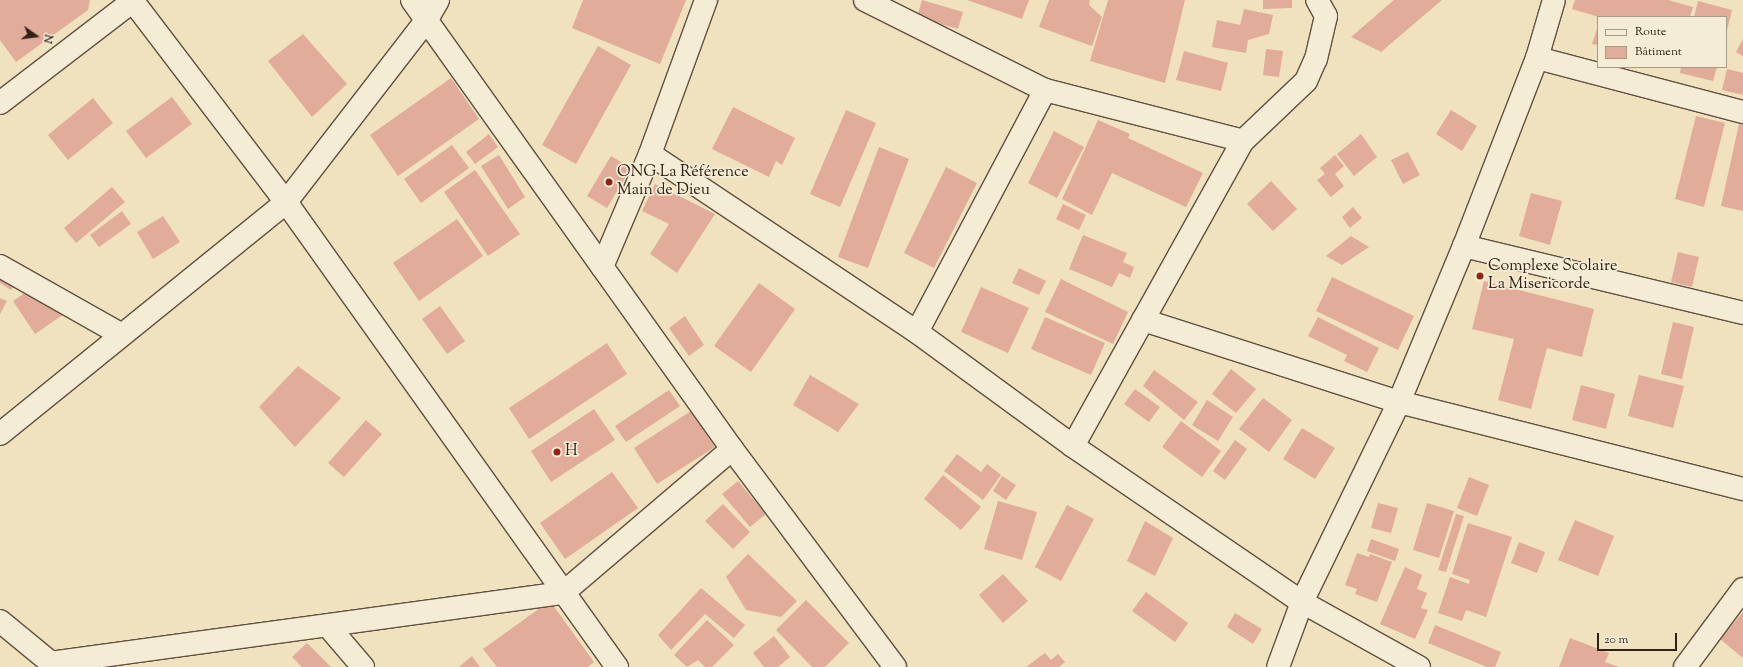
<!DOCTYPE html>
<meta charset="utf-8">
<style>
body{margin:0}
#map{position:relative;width:1743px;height:667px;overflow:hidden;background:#f0e1bf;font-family:"Sorts Mill Goudy",serif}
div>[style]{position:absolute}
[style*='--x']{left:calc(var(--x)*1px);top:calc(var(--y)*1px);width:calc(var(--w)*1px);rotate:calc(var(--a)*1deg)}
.building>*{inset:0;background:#e2ac9a}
.roads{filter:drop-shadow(1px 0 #615140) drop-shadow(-1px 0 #615140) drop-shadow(0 1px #615140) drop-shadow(0 -1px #615140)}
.minor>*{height:22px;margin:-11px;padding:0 11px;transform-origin:11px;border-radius:11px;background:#f5ecd5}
.dots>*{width:11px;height:11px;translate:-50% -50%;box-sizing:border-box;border:2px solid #f5ecd5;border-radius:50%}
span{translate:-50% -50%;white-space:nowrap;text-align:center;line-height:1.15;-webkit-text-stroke:3.5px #f5ecd5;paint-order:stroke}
.poi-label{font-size:16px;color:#312115}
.left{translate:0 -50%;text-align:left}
.legend{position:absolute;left:1597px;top:16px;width:130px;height:52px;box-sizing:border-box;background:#f5ecd5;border:1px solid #a79b88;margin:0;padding:5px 7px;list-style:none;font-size:12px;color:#312115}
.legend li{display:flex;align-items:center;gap:8px;height:20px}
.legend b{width:20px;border:1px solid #a79b88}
.north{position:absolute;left:16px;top:16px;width:40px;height:40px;-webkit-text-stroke:3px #f5ecd5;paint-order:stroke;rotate:104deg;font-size:11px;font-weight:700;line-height:16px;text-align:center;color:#312115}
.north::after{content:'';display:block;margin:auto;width:14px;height:18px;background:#312115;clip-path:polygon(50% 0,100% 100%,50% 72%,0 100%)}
.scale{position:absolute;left:1597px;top:633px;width:80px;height:18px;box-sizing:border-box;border:2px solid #312115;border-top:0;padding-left:5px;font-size:12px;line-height:14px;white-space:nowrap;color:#312115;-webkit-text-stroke:3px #f5ecd5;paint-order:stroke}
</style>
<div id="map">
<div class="building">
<i style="clip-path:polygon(0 0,90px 0,88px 10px,16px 62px,0 40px)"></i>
<i style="clip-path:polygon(583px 0,686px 0,660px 64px,572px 28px)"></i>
<i style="clip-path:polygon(922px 0,963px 12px,958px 29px,917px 17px)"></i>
<i style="clip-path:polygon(967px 0,1029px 0,1022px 19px)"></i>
<i style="clip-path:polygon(1049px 0,1090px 0,1089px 5px,1102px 17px,1092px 46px,1039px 27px)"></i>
<i style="clip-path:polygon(1108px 0,1185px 0,1165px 83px,1090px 61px)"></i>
<i style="clip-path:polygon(1263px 0,1292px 0,1292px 8px,1263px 9px)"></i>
<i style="clip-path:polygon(1394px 0,1442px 0,1381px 52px,1351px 37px)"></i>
<i style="clip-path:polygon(1575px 0,1668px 0,1693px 7px,1690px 17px,1599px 17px,1572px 9px)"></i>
<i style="clip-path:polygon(1698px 1px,1732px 10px,1727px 30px,1726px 17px,1694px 17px)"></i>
<i style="clip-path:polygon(1244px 9px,1273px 15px,1269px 34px,1248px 40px,1246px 53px,1212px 47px,1217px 20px,1240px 25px)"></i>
<i style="clip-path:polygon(1598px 26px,1598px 45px,1592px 44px)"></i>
<i style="clip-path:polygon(303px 34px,347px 84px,312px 117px,268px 61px)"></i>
<i style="clip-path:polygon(1743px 39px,1743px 56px,1736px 52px)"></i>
<i style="clip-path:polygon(598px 46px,631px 65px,576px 164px,542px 145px)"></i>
<i style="clip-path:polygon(1266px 49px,1283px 51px,1279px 77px,1263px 75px)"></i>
<i style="clip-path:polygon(1184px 51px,1228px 63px,1221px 91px,1176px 80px)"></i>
<i style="clip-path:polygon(1681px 67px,1717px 67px,1713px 81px,1680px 73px)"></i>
<i style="clip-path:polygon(1727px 69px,1743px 73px,1743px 95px,1722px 90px)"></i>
<i style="clip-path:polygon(451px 78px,479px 119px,398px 176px,370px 135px)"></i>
<i style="clip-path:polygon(172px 97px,192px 124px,146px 158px,126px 131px)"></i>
<i style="clip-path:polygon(93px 98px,113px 123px,68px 160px,48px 135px)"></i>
<i style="clip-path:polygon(733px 107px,795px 138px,782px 165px,776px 161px,769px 177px,712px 149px)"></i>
<i style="clip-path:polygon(846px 110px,876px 123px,840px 207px,810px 194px)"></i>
<i style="clip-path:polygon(1451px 110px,1477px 126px,1462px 151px,1436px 134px)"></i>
<i style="clip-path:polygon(1696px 116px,1725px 123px,1704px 207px,1675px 199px)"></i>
<i style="clip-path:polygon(1098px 120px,1130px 134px,1128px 138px,1203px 173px,1186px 207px,1112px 173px,1092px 215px,1062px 199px)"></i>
<i style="clip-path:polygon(1739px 124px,1743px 125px,1743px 211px,1721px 206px)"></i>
<i style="clip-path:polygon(1054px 131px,1084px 147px,1057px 198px,1028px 183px)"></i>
<i style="clip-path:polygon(489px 134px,498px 147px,475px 164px,466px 152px)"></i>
<i style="clip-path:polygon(1361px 134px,1377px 157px,1354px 176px,1337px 154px)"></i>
<i style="clip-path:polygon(452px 145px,469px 168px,421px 203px,404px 179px)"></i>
<i style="clip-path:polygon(879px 147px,909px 159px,868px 268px,838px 257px)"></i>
<i style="clip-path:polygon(1408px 152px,1420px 175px,1403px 184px,1391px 160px)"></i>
<i style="clip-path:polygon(499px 155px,525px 197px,508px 209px,481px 166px)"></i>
<i style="clip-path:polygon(1335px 155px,1344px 166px,1335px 174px,1344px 186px,1331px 197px,1317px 180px,1325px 174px,1320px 168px)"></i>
<i style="clip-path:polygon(611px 156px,631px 168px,607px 208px,587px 196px)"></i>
<i style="clip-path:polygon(946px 167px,977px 183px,934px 268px,904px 253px)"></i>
<i style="clip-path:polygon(475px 170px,520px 234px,488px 256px,444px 192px)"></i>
<i style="clip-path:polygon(1271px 181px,1297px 209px,1273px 231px,1247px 204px)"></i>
<i style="clip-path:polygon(655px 184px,715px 214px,677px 273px,650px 254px,669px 224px,642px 211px)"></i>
<i style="clip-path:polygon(112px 187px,125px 202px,76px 243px,64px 228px)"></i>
<i style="clip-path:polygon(1531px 193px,1562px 201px,1550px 245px,1519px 236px)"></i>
<i style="clip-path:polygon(1063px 204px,1086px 215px,1079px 230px,1056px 219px)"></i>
<i style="clip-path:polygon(1353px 207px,1362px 218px,1350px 228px,1342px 217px)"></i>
<i style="clip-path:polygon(122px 211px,131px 224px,99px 247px,90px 235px)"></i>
<i style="clip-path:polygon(163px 216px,180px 242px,153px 259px,137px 232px)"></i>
<i style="clip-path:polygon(457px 219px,483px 256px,419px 301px,393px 263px)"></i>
<i style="clip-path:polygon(1083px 235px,1127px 253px,1123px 262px,1134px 267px,1130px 278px,1119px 273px,1112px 287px,1069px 269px)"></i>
<i style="clip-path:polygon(1351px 236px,1369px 247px,1342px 265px,1326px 256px)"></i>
<i style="clip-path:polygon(1678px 252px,1699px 257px,1692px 287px,1671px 282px)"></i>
<i style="clip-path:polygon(0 262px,21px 274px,11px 290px,0 283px)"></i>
<i style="clip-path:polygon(1019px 268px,1046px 281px,1039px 295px,1012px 283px)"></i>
<i style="clip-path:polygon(1332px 277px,1414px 316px,1398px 350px,1316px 311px)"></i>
<i style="clip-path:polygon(45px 279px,67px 312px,35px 334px,13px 301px)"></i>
<i style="clip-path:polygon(1061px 279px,1128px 312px,1113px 344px,1045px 312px)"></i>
<i style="clip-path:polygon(1484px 281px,1594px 309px,1582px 357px,1547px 348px,1531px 409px,1498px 400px,1514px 339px,1472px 329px)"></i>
<i style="clip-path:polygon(759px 283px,795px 309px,751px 372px,714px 346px)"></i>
<i style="clip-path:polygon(981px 287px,1029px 308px,1008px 353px,961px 332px)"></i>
<i style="clip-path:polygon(0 298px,7px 301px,0 314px)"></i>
<i style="clip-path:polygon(440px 306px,465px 341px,447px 354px,422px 319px)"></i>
<i style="clip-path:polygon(685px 316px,704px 345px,689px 356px,669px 328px)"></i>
<i style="clip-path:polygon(1045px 317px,1105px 343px,1091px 375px,1031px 349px)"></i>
<i style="clip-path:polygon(1318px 317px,1379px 348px,1367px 372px,1344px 361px,1347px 355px,1308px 336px)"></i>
<i style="clip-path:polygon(1673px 322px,1694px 327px,1682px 379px,1661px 374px)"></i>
<i style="clip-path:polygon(607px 343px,627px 374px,529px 439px,509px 408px)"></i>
<i style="clip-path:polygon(298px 366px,341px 398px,295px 447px,259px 407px)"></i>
<i style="clip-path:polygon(1231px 369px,1256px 389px,1236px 413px,1212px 394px)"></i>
<i style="clip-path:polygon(1154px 370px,1198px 402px,1184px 420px,1143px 386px)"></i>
<i style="clip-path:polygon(810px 375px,859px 404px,838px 432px,793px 405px)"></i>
<i style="clip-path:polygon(1639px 375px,1684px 386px,1673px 428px,1628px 416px)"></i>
<i style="clip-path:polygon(1581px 385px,1615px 394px,1606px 429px,1572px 420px)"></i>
<i style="clip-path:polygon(1135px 389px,1160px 407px,1149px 422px,1124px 404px)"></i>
<i style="clip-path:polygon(669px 390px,680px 406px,626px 442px,615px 426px)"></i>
<i style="clip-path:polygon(1263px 398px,1292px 420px,1269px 452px,1239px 429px)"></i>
<i style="clip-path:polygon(1207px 400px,1233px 417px,1218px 441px,1192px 425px)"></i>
<i style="clip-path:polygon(594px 409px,615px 440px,551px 482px,531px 451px)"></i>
<i style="clip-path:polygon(691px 411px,715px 447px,657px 484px,634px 448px)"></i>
<i style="clip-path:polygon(366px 420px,382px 434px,344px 477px,328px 463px)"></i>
<i style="clip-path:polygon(1181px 421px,1221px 451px,1202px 477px,1162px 447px)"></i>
<i style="clip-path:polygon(1302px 428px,1335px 448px,1315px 479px,1283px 459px)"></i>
<i style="clip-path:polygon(1235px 440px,1247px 449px,1225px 480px,1213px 471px)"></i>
<i style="clip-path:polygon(957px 454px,981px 472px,987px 464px,1001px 475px,983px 500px,944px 471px)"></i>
<i style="clip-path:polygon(612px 472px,638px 508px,565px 559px,540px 523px)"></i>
<i style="clip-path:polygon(943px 475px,981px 507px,961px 530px,924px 499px)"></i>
<i style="clip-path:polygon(1002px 476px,1016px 485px,1006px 500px,993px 491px)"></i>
<i style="clip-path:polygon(1469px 477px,1489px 485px,1477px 516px,1457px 508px)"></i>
<i style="clip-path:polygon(738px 481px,766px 514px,750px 527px,722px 494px)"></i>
<i style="clip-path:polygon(998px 501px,1037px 512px,1022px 560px,984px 549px)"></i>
<i style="clip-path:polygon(1378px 503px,1398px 508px,1391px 533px,1371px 528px)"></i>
<i style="clip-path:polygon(1427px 503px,1454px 511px,1439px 558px,1413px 550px)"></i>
<i style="clip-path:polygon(723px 504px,750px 532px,733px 549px,705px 521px)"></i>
<i style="clip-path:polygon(1067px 505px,1094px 519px,1061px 581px,1035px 567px)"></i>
<i style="clip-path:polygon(1456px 514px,1464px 516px,1446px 572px,1438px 570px)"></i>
<i style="clip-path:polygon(1575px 520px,1614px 536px,1598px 576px,1558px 560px)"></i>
<i style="clip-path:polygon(1145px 521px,1173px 538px,1155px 576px,1127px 561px)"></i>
<i style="clip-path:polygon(1468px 523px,1512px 537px,1486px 617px,1466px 610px,1462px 621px,1438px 613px,1450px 577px,1469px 584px,1470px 580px,1452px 574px)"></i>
<i style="clip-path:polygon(1371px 539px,1399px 549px,1395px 561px,1367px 551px)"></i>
<i style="clip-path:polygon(1519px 542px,1545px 552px,1537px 573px,1511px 563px)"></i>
<i style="clip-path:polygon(1357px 553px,1369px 557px,1370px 554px,1392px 562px,1377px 602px,1355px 594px,1357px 589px,1345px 585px)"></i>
<i style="clip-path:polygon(748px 554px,797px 601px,781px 617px,746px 610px,726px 577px)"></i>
<i style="clip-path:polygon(1405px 567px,1422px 575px,1417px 589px,1427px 593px,1421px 608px,1428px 610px,1415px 639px,1380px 624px)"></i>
<i style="clip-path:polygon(1003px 574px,1028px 601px,1003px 623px,979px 595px)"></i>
<i style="clip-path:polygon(701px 588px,745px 625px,734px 638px,705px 614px,671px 650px,658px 635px)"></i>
<i style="clip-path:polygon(1146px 592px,1188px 623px,1175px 642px,1132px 611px)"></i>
<i style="clip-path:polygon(806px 600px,849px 643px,825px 667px,812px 667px,776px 630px)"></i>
<i style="clip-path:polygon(550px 601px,594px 662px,588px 667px,497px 667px,483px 649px)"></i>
<i style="clip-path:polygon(1743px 612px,1743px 658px,1720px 639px)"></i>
<i style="clip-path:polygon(1235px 613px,1262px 629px,1253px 644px,1227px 627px)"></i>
<i style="clip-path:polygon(707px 620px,734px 645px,712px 667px,705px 667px,698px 660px,687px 667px,674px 655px)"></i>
<i style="clip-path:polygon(1435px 625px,1501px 652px,1495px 667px,1487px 667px,1428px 643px)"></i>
<i style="clip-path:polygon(774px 636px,790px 657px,778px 667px,764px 667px,753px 653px)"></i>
<i style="clip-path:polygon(1570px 638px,1609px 653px,1605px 662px,1619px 667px,1559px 667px)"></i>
<i style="clip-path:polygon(307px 643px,331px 667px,302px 667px,292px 657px)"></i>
<i style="clip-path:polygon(1045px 653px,1051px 660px,1058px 654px,1065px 662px,1059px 667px,1026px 667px)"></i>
<i style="clip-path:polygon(472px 656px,480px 667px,459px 667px)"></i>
</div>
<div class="roads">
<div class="minor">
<i style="--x:132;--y:0;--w:254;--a:52.7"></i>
<i style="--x:286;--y:202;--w:571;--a:54.56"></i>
<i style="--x:412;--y:0;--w:551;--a:54.52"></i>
<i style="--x:732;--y:449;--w:272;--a:53.2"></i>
<i style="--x:865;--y:0;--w:201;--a:26.6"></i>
<i style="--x:1045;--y:90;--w:204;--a:14.4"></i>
<i style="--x:1537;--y:58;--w:213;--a:14.7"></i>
<i style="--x:0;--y:103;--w:168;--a:-37.5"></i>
<i style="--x:650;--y:154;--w:321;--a:33.7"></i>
<i style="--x:917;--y:332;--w:193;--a:36.2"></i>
<i style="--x:1073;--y:446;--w:277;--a:34.3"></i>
<i style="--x:1302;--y:602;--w:134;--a:29.1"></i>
<i style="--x:1464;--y:246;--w:287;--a:13.5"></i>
<i style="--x:0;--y:266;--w:140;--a:29.5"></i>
<i style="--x:602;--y:267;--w:123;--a:-67"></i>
<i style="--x:650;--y:154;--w:164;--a:-70"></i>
<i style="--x:1143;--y:320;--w:269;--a:17.8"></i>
<i style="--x:1399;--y:402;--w:355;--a:14.2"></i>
<i style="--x:917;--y:332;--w:274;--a:-62.1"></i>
<i style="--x:0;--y:434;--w:368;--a:-39"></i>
<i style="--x:286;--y:202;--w:229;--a:-52.3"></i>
<i style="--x:426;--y:21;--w:24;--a:-60"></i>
<i style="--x:1073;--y:446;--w:349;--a:-60.9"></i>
<i style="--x:1243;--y:141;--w:87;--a:-43.6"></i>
<i style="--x:1306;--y:81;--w:24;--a:-66"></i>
<i style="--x:1316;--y:59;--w:44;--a:-76.9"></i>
<i style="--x:1326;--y:16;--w:18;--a:-119"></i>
<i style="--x:0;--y:621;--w:72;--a:39.4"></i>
<i style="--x:328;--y:626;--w:54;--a:49.5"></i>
<i style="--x:50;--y:663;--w:518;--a:-7.77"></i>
<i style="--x:563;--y:593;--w:222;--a:-40.4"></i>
<i style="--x:1278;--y:667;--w:69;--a:-69.7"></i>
<i style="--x:1302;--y:602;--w:222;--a:-64.1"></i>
<i style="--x:1399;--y:402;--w:169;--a:-67.4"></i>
<i style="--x:1464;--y:246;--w:202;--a:-68.8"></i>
<i style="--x:1537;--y:58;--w:60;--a:-73.7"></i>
<i style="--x:1685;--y:667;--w:97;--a:-53.4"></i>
</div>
</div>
<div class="dots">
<i style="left:609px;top:182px;background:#8f2418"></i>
<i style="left:1480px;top:276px;background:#8f2418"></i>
<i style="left:557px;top:452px;background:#8f2418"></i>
</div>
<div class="poi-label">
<span class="left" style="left:617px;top:182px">ONG La Référence<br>Main de Dieu</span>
<span class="left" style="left:1488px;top:276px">Complexe Scolaire<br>La Misericorde</span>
<span class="left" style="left:565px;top:452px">H</span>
</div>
<ul class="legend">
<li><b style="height:5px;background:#f5ecd5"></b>Route</li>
<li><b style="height:11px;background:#e2ac9a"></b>Bâtiment</li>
</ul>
<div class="north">N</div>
<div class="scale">20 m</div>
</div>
